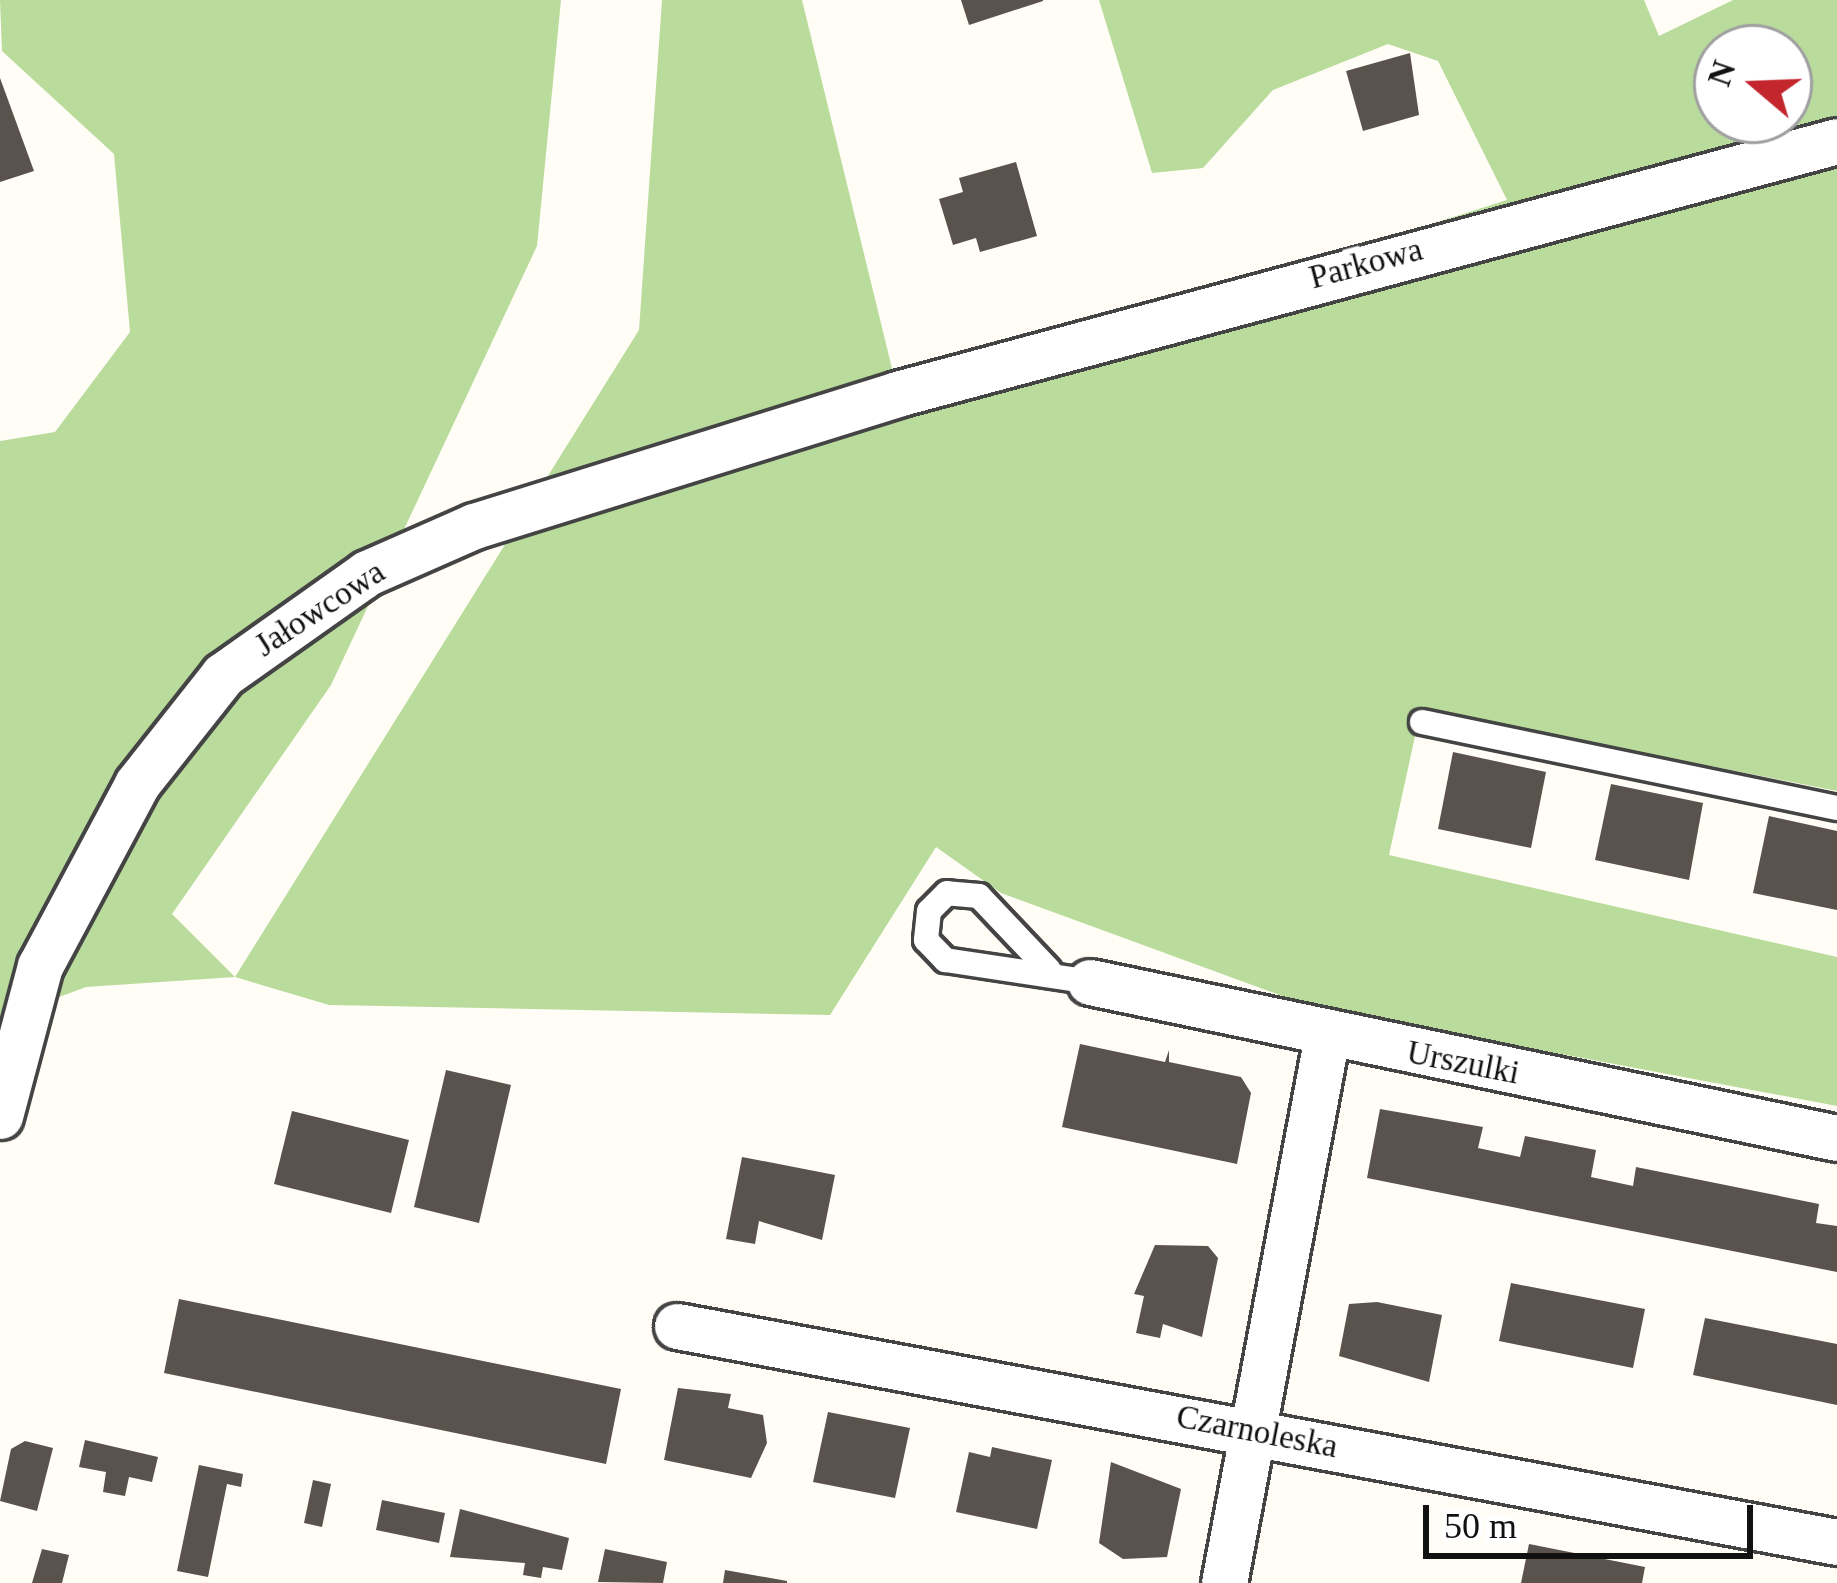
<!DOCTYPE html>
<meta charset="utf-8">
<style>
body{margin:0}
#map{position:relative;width:1837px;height:1583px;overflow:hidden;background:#fffdf5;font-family:Georgia,serif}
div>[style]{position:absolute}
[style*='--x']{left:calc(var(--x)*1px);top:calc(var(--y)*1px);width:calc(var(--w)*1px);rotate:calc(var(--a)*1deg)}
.forest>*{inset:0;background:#b9dc9c}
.building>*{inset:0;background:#5a524d}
.roads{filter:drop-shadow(3px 0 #444) drop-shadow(-3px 0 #444) drop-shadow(0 3px #444) drop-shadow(0 -3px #444)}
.service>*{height:24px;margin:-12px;padding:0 12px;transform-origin:12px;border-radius:12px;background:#fff}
.minor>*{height:45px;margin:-22.5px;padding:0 22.5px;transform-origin:22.5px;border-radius:22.5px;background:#fff}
span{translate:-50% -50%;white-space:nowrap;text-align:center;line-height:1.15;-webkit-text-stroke:12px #fff;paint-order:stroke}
.street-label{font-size:33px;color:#111}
.north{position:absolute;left:1693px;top:24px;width:120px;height:120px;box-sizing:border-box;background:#fff;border:3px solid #a0a0a0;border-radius:50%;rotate:289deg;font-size:33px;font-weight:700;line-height:48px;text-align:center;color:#111}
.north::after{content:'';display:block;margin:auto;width:42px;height:54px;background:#c4262e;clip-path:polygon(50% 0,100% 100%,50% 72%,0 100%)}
.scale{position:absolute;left:1423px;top:1505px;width:330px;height:54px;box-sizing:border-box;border:6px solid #111;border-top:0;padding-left:15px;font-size:36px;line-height:42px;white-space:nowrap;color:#111;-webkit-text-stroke:9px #fff;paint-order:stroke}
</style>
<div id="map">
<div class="forest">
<i style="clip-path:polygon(evenodd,0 0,561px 0,537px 246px,331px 685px,172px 914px,235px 977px,639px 330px,662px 0,802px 0,898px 393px,1507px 200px,1438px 61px,1388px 44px,1273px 90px,1203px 168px,1152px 173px,1099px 0,1644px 0,1659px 36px,1733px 0,1837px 0,1837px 791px,1421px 709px,1389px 855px,1837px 957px,1837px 1106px,1312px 1007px,1001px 893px,936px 847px,830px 1015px,329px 1005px,235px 977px,86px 987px,0 1019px,0 441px,55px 432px,130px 332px,114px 154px,2px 51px,0 0,1717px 48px,1789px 48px,1789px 120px,1717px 120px,1717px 48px)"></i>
</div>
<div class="building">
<i style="clip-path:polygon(961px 0,1043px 0,1043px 1px,969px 25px)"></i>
<i style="clip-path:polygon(1410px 53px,1419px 115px,1363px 131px,1346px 71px)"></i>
<i style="clip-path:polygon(0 78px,34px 171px,0 182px)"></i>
<i style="clip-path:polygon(1016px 162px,1037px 236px,980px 252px,976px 238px,953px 245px,939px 199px,963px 192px,959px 178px)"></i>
<i style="clip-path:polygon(1453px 752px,1546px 772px,1531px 848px,1438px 829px)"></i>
<i style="clip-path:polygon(1611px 784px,1703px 803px,1689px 880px,1595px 860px)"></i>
<i style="clip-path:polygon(1769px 816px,1837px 831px,1837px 910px,1753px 893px)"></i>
<i style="clip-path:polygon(1080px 1044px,1165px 1062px,1169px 1050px,1169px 1062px,1241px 1077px,1251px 1093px,1237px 1164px,1062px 1127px)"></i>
<i style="clip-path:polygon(446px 1070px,511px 1085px,479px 1223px,414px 1207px)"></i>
<i style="clip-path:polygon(1380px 1109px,1483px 1127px,1478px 1148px,1520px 1157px,1525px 1136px,1596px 1150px,1591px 1177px,1633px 1186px,1636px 1167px,1819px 1204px,1816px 1223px,1837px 1226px,1837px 1272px,1367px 1178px)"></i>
<i style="clip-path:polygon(292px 1111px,409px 1140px,391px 1213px,274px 1184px)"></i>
<i style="clip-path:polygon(742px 1157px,835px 1175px,822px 1240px,759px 1221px,755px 1244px,726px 1239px)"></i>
<i style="clip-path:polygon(1155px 1245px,1208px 1246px,1218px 1258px,1202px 1337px,1163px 1324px,1160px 1338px,1136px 1333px,1144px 1296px,1134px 1294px)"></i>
<i style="clip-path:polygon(1511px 1283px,1645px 1309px,1633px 1368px,1499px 1341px)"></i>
<i style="clip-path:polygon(179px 1299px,621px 1389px,606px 1464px,164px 1373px)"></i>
<i style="clip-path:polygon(1377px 1302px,1442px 1315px,1429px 1382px,1339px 1356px,1349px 1304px)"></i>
<i style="clip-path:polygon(1705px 1318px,1837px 1344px,1837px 1405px,1693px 1375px)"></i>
<i style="clip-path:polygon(678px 1388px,731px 1394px,728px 1408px,763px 1415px,767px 1443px,751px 1478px,664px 1460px)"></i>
<i style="clip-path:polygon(828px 1412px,910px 1428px,895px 1498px,813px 1482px)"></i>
<i style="clip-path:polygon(85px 1440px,158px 1457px,152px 1482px,129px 1477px,125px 1496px,103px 1492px,106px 1472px,79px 1467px)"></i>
<i style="clip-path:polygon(25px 1441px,53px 1448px,37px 1511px,0 1501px,11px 1449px)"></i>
<i style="clip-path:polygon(992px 1447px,1052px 1460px,1037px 1529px,956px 1512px,969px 1452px,990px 1457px)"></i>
<i style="clip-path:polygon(1111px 1462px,1181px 1489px,1167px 1557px,1123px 1559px,1099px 1543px)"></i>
<i style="clip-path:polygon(199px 1465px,243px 1474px,241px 1487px,227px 1484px,208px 1577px,177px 1571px)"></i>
<i style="clip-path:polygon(313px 1480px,331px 1484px,322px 1527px,304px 1523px)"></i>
<i style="clip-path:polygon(382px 1500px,445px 1513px,439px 1543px,376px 1530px)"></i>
<i style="clip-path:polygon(460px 1509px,569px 1538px,562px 1570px,543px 1567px,541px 1578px,523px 1575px,525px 1563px,450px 1557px)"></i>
<i style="clip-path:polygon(1529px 1544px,1645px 1567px,1642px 1583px,1521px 1583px)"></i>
<i style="clip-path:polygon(42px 1549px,69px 1555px,62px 1583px,32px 1583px)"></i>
<i style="clip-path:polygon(605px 1549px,667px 1562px,663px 1583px,598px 1582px)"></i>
<i style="clip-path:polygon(725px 1570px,787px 1581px,787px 1583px,723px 1583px)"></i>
</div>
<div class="roads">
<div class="service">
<i style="--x:1422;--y:722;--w:424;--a:11.7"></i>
<i style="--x:1049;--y:970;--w:102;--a:-133.4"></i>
<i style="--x:979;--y:896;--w:32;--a:-175"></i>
<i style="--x:947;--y:893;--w:25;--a:135"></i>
<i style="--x:929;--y:911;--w:29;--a:96"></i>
<i style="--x:926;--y:940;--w:28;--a:46"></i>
<i style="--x:945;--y:960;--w:147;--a:8.6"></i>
</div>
<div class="minor">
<i style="--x:1090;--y:982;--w:763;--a:11.8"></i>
<i style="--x:0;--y:1116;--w:155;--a:-75.1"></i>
<i style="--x:40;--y:966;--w:206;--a:-61.9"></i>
<i style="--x:137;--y:784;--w:139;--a:-51.7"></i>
<i style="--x:223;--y:675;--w:176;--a:-35.3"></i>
<i style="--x:367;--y:573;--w:117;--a:-23.7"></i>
<i style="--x:474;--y:526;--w:443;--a:-17.3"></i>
<i style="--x:897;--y:394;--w:973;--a:-15.06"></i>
<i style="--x:677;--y:1326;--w:1180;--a:10.55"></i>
<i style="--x:1224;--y:1583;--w:557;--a:-79.34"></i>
</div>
</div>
<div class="street-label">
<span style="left:1366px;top:264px;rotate:-15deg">Parkowa</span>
<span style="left:320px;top:609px;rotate:-33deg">Jałowcowa</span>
<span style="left:1463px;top:1063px;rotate:11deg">Urszulki</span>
<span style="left:1257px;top:1432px;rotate:11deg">Czarnoleska</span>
</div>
<div class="north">N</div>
<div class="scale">50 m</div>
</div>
